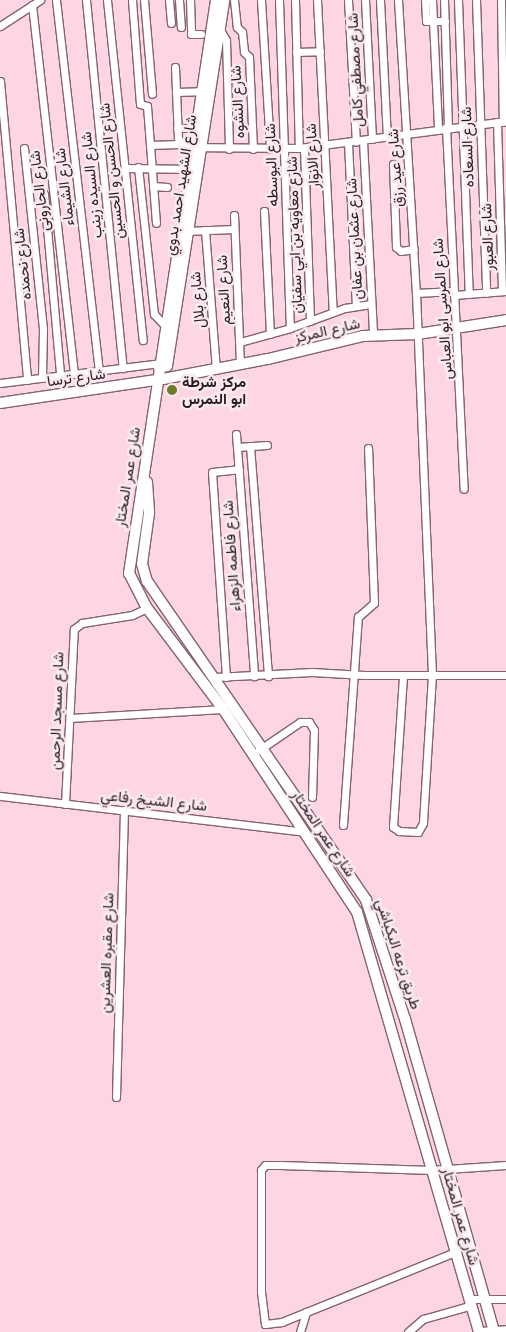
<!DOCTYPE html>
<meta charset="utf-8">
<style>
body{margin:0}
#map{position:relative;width:506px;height:1332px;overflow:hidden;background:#fdd6e2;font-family:"PT Serif",Vazirmatn,serif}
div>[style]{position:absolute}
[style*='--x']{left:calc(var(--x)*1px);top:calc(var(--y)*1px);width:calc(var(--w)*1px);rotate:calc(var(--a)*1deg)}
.roads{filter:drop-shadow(1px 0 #84626e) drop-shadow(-1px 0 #84626e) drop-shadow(0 1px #84626e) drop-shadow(0 -1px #84626e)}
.street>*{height:7px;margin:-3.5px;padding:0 3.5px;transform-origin:3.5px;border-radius:3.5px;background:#fff}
.secondary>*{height:10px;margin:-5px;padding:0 5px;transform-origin:5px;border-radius:5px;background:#fff}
.dots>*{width:14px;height:14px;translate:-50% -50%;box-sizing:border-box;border:2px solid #faeaef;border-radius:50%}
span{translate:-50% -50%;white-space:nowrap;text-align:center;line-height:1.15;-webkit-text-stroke:5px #faeaef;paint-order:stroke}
.street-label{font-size:15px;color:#281a1f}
.poi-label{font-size:15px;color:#281a1f;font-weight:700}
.left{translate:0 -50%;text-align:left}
</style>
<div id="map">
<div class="roads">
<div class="street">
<i style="--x:56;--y:0;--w:373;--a:83.4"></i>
<i style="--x:86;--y:0;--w:370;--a:84.3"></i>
<i style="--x:107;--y:0;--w:342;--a:84"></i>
<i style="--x:132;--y:0;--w:104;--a:85.6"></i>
<i style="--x:140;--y:104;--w:7;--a:16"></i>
<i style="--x:147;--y:106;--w:117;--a:85.6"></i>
<i style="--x:144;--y:0;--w:94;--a:85.1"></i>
<i style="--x:169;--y:0;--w:23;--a:85"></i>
<i style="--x:179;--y:0;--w:27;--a:86"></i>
<i style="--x:190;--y:0;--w:34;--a:88"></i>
<i style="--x:191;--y:34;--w:10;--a:0"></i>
<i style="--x:234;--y:0;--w:27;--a:84"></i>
<i style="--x:237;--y:27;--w:7;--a:45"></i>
<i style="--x:242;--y:32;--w:20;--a:84"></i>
<i style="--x:244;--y:52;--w:7;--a:45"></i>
<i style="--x:249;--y:57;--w:92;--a:87.5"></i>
<i style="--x:261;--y:0;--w:149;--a:86.5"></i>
<i style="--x:279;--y:0;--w:328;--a:88.1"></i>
<i style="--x:295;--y:0;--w:148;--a:88.5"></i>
<i style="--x:317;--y:0;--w:311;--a:87.1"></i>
<i style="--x:348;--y:0;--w:142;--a:86.8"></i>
<i style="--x:365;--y:0;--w:139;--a:87.1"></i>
<i style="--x:380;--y:0;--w:137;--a:87.1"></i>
<i style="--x:398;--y:0;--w:294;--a:86.5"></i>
<i style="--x:416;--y:293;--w:382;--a:87.6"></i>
<i style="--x:432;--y:675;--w:148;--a:93.5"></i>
<i style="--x:423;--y:823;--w:10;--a:119"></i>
<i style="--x:418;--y:832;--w:19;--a:-177"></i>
<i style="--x:399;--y:831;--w:7;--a:-146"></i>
<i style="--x:393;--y:827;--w:152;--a:-86.2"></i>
<i style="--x:425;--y:0;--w:21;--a:87"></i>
<i style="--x:426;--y:21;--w:19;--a:0"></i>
<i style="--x:432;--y:0;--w:129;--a:87.3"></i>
<i style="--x:444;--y:0;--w:127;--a:88.2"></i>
<i style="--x:458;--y:0;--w:294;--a:87.9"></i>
<i style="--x:476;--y:0;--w:293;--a:88"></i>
<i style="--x:501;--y:0;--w:122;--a:89.1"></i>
<i style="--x:32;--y:5;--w:371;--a:83.5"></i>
<i style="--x:0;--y:26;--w:48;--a:-33"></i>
<i style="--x:219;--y:28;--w:14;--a:60"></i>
<i style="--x:226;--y:40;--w:109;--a:88.4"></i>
<i style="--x:296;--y:52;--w:24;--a:-2"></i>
<i style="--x:175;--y:67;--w:71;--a:87.6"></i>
<i style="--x:178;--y:138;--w:10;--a:61"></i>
<i style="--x:183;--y:147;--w:116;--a:0.5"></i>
<i style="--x:299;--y:148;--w:209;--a:-7.4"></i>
<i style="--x:0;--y:81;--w:300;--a:84.8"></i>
<i style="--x:176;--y:92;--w:25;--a:-2"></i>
<i style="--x:497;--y:122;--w:169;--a:88.3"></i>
<i style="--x:446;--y:127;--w:362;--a:87.2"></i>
<i style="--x:177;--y:128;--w:10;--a:0"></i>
<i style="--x:363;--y:141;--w:194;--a:87"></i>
<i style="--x:348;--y:143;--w:163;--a:87.2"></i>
<i style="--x:150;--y:145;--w:29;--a:-2"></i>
<i style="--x:24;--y:148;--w:182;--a:84"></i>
<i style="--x:43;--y:329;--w:49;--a:91.2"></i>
<i style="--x:304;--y:148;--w:173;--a:88"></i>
<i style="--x:393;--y:164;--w:83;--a:87.9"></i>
<i style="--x:396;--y:247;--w:6;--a:39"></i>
<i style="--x:401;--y:251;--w:13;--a:-9"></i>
<i style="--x:138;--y:167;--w:148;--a:83.8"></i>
<i style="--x:154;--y:314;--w:16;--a:47"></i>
<i style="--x:125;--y:168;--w:70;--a:0.8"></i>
<i style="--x:153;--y:186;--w:14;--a:4"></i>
<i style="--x:44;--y:194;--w:182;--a:84.9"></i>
<i style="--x:264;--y:211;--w:123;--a:87.2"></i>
<i style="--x:234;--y:215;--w:149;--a:87.7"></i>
<i style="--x:205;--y:230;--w:139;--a:85.5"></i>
<i style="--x:186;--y:231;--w:48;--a:-2.4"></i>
<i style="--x:416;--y:293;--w:38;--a:-3"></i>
<i style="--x:454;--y:295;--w:52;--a:-4.4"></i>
<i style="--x:240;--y:342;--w:52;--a:-15.6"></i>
<i style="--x:290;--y:328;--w:59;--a:-20"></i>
<i style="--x:345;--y:308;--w:26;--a:-9"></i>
<i style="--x:0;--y:383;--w:161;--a:-7.1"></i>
<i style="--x:236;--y:434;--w:243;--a:85.7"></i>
<i style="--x:250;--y:446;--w:231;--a:85.5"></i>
<i style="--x:237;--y:447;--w:30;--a:-4"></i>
<i style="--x:215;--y:677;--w:97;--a:-3"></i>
<i style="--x:312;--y:672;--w:52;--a:3.3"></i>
<i style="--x:364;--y:675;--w:142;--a:0"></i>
<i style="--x:226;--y:677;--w:205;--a:-93.9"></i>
<i style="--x:212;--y:472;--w:27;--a:-6"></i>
<i style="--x:70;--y:718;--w:153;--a:-3.4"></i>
<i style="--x:259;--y:750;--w:50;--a:-34.3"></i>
<i style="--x:300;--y:722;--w:9;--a:0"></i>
<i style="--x:309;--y:722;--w:9;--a:58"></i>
<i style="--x:314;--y:730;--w:67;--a:91.7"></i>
<i style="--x:0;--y:796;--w:307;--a:6.7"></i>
<i style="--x:65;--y:804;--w:175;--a:-87.1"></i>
<i style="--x:74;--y:629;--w:10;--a:-37"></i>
<i style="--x:82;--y:623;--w:51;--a:-9.1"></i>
<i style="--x:132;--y:615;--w:17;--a:-25"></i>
<i style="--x:343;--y:825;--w:209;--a:-85.9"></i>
<i style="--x:358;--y:617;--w:21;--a:-41"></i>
<i style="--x:374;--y:603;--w:155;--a:-92.2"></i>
<i style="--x:116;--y:1097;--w:287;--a:-88.4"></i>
<i style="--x:455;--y:1252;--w:187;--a:158"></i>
<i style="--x:282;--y:1322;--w:17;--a:173"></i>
<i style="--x:265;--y:1324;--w:32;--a:-97"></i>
<i style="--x:261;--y:1292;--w:122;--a:-90"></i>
<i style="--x:261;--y:1170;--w:6;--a:-51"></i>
<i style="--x:265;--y:1165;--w:15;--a:0"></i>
<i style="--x:280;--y:1165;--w:152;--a:1.9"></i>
<i style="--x:432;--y:1170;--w:74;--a:-3.9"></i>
<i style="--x:470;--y:1299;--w:36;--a:0"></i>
<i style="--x:479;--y:1331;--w:27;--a:-4"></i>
<i style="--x:300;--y:1332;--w:21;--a:-73"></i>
<i style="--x:408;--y:1332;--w:20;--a:-41"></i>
<i style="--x:423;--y:1319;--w:51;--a:-15.9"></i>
</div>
<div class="secondary">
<i style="--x:216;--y:0;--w:580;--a:98.63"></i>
<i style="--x:129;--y:573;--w:39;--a:63"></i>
<i style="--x:147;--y:608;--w:126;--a:53"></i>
<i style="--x:223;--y:709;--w:243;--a:56.6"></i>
<i style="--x:357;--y:912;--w:437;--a:73.8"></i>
<i style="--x:159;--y:368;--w:8;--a:-14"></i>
<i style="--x:167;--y:366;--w:370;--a:-81.1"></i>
<i style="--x:0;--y:403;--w:165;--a:-8.4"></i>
<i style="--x:163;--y:379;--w:107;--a:-10.8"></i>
<i style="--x:268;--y:359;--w:98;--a:-13.6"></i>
<i style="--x:363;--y:336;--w:55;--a:-2.1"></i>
<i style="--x:418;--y:334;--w:89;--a:-9"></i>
<i style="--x:147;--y:482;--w:31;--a:86"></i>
<i style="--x:149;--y:513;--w:51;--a:97.8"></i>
<i style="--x:142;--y:564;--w:18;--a:74"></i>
<i style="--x:147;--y:581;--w:387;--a:55.5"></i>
<i style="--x:366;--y:900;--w:125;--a:71.9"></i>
<i style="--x:405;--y:1019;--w:325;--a:74.1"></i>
</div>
</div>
<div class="dots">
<i style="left:172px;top:390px;background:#6b7b29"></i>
</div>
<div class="street-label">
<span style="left:355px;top:70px;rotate:-93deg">شارع مصطفي كامل</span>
<span style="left:237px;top:102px;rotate:-93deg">شارع النشوه</span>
<span style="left:467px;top:147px;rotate:-92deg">شارع السعاده</span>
<span style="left:312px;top:156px;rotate:-93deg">شارع الانوار</span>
<span style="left:271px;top:165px;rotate:-92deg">شارع البوسطه</span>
<span style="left:395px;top:168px;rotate:-94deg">شارع عيد رزق</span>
<span style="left:111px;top:171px;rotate:-96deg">شارع الحسن و الحسين</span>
<span style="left:91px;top:185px;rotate:-96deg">شارع السيده زينب</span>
<span style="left:180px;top:185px;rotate:-81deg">شارع الشهيد احمد بدوي</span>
<span style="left:64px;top:187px;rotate:-97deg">شارع الشيماء</span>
<span style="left:39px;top:191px;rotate:-97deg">شارع الحارونى</span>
<span style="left:294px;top:235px;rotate:-92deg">شارع معاويه بن ابي سفيان</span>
<span style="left:487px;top:237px;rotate:-92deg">شارع العبور</span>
<span style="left:354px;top:239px;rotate:-93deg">شارع عثمان بن عفان</span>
<span style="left:22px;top:264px;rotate:-96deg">شارع نحمده</span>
<span style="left:223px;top:290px;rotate:-93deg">شارع النعيم</span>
<span style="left:197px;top:300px;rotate:-95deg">شارع بلال</span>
<span style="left:442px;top:309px;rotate:-94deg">شارع المرسى ابو العباس</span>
<span style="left:327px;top:330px;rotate:-13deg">شارع المركز</span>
<span style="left:76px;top:377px;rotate:-8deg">شارع ترسا</span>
<span style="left:127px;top:477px;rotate:-81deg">شارع عمر المختار</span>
<span style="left:231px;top:556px;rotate:-94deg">شارع فاطمه الزهراء</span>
<span style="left:56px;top:711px;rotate:-88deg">شارع مسجد الرحمن</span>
<span style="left:154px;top:800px;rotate:6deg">شارع الشيخ رفاعي</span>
<span style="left:324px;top:833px;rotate:56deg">شارع عمر المختار</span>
<span style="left:106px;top:953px;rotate:-88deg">شارع مقبره العشرين</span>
<span style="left:399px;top:954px;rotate:72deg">طريق ترعه البكباشي</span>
<span style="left:461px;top:1216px;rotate:74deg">شارع عمر المختار</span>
</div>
<div class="poi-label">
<span class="left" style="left:182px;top:390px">مركز شرطة<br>ابو النمرس</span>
</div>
</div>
